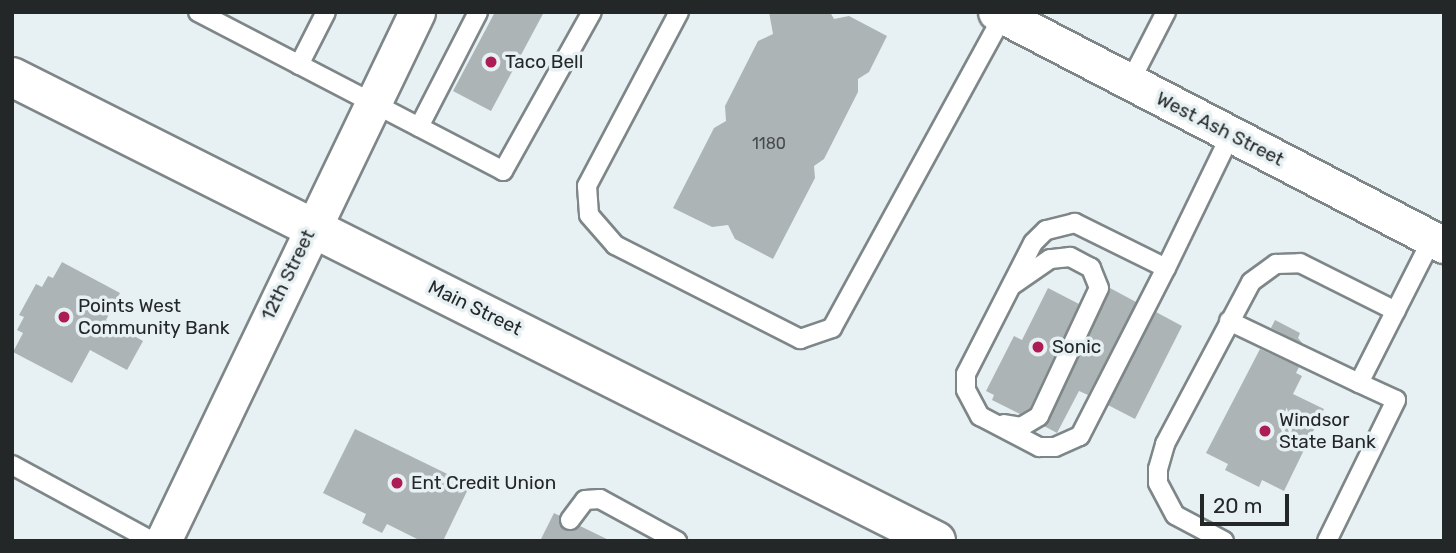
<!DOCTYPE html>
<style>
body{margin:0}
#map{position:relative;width:1456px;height:553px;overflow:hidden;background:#e7f0f3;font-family:Rubik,sans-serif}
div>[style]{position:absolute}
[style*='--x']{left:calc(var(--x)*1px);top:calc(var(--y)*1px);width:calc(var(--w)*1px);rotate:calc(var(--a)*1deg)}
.building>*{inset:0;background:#acb4b6}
.roads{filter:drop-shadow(2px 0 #7e8688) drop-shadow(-2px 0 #7e8688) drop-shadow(0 2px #7e8688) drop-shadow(0 -2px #7e8688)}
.service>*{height:18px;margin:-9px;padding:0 9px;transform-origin:9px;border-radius:9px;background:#fff}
.minor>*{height:35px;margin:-17.5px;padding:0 17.5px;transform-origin:17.5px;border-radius:17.5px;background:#fff}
.primary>*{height:38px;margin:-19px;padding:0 19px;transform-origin:19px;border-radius:19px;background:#fff}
.dots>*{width:19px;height:19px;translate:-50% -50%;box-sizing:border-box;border:4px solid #e7f0f3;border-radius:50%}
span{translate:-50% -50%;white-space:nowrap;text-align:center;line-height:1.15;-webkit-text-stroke:7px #e7f0f3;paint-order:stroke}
.number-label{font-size:16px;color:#464a4c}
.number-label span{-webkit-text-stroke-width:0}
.poi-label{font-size:19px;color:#242728}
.left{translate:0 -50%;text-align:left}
.street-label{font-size:19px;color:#242728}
.frame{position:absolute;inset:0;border:14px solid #242728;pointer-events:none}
.scale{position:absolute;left:1200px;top:494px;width:89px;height:32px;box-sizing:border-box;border:4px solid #242728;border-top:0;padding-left:9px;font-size:21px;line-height:24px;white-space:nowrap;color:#242728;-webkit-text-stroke:5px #e7f0f3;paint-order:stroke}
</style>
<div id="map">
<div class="building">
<i style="clip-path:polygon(495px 12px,544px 12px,491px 111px,453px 91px)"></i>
<i style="clip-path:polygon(769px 12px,830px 12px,834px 19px,849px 16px,887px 36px,869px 72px,858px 79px,858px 92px,824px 159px,814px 166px,815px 178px,773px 259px,735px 239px,728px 225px,712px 227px,673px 208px,714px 128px,726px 121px,725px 106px,758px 41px,773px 34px)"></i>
<i style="clip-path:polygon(62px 262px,120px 293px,106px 320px,143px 341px,127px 370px,90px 350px,72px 383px,13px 352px,23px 333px,17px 330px,24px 317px,19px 315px,36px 284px,42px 287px,48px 276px,53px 278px)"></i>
<i style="clip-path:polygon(1048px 288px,1079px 304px,1030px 408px,1020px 414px,992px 400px,994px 395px,986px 391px,1014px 336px,1022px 340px)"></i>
<i style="clip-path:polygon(1110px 288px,1136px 302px,1088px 395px,1079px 391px,1057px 433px,1044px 426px)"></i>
<i style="clip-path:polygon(1156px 312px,1182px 326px,1135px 419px,1108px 405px)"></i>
<i style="clip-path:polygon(1275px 320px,1300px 333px,1298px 338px,1303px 344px,1271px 328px)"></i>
<i style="clip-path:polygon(1260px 349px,1299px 367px,1296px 373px,1302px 376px,1293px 394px,1324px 409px,1284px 491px,1262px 480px,1259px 487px,1225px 470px,1228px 464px,1206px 453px)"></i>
<i style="clip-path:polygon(355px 429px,470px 485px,443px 541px,421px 541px,387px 524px,382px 533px,362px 523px,366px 514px,323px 493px)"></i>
<i style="clip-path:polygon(554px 513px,560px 516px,564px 529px,574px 531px,580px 526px,611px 541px,540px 541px)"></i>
</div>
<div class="roads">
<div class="service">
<i style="--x:198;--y:12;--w:344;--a:27.5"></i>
<i style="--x:503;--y:171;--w:182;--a:-60.8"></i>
<i style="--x:679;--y:12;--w:197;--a:117.9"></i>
<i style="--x:587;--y:186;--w:29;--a:86"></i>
<i style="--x:589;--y:215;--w:40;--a:49"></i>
<i style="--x:615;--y:245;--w:208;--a:26.9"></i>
<i style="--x:800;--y:339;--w:34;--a:-19"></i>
<i style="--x:832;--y:328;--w:356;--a:-61.3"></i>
<i style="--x:299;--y:65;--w:59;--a:-63"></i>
<i style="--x:1130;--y:82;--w:79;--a:-62.8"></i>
<i style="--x:419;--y:127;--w:129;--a:-62.8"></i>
<i style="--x:1166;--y:268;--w:102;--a:-153.7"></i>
<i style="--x:1075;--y:223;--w:30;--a:166"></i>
<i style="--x:1046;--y:230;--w:18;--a:135"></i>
<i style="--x:1033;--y:243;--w:147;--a:117.1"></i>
<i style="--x:966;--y:374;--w:16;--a:90"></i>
<i style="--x:966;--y:390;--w:30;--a:62"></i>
<i style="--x:980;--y:416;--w:67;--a:27.7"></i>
<i style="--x:1039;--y:447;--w:16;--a:0"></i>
<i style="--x:1055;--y:447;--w:27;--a:-24"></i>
<i style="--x:1080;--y:436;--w:189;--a:-62.9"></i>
<i style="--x:1166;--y:268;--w:149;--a:-64.1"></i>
<i style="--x:1229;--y:321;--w:144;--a:25.5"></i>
<i style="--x:1004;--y:424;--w:17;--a:10"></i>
<i style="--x:1021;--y:427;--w:21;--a:-31"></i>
<i style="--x:1039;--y:416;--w:141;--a:-64.9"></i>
<i style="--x:1099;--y:288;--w:22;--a:-112"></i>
<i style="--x:1091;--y:268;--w:24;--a:-152"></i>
<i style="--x:1070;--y:257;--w:20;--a:174"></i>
<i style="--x:1050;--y:259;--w:44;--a:145.2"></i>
<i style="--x:12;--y:465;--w:159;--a:28.5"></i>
<i style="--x:570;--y:520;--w:25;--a:-53"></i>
<i style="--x:585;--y:500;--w:15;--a:-4"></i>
<i style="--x:600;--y:499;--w:88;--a:28.6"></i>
<i style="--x:1224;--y:541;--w:55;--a:-152"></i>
<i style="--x:1175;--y:515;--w:36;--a:-118"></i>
<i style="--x:1158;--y:483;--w:14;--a:-90"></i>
<i style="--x:1158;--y:469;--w:26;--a:-74"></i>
<i style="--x:1165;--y:444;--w:183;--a:-62"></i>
<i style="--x:1251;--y:282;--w:31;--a:-36"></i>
<i style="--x:1276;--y:264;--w:24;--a:-2"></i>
<i style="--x:1300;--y:263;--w:107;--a:26.6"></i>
<i style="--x:1327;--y:541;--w:157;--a:-63.9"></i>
<i style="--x:1396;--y:400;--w:41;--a:-155.3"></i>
<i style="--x:1359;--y:383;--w:161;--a:-63.1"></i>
</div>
<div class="minor">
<i style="--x:996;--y:12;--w:505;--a:27.48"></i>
<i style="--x:163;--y:541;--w:587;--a:-64.35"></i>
</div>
<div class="primary">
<i style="--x:12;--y:77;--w:1034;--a:26.66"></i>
</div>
</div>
<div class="dots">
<i style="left:491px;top:62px;background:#ac1c55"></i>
<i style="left:64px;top:317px;background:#ac1c55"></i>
<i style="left:1038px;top:347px;background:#ac1c55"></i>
<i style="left:1265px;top:431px;background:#ac1c55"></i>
<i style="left:397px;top:483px;background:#ac1c55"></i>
</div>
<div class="number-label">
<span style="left:769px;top:144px">1180</span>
</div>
<div class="poi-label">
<span class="left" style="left:505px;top:62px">Taco Bell</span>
<span class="left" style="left:78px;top:317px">Points West<br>Community Bank</span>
<span class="left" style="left:1052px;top:347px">Sonic</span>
<span class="left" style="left:1279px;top:431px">Windsor<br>State Bank</span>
<span class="left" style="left:411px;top:483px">Ent Credit Union</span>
</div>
<div class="street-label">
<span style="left:1220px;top:129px;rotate:27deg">West Ash Street</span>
<span style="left:288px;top:275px;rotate:-64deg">12th Street</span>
<span style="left:475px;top:308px;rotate:26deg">Main Street</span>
</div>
<div class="frame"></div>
<div class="scale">20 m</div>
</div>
